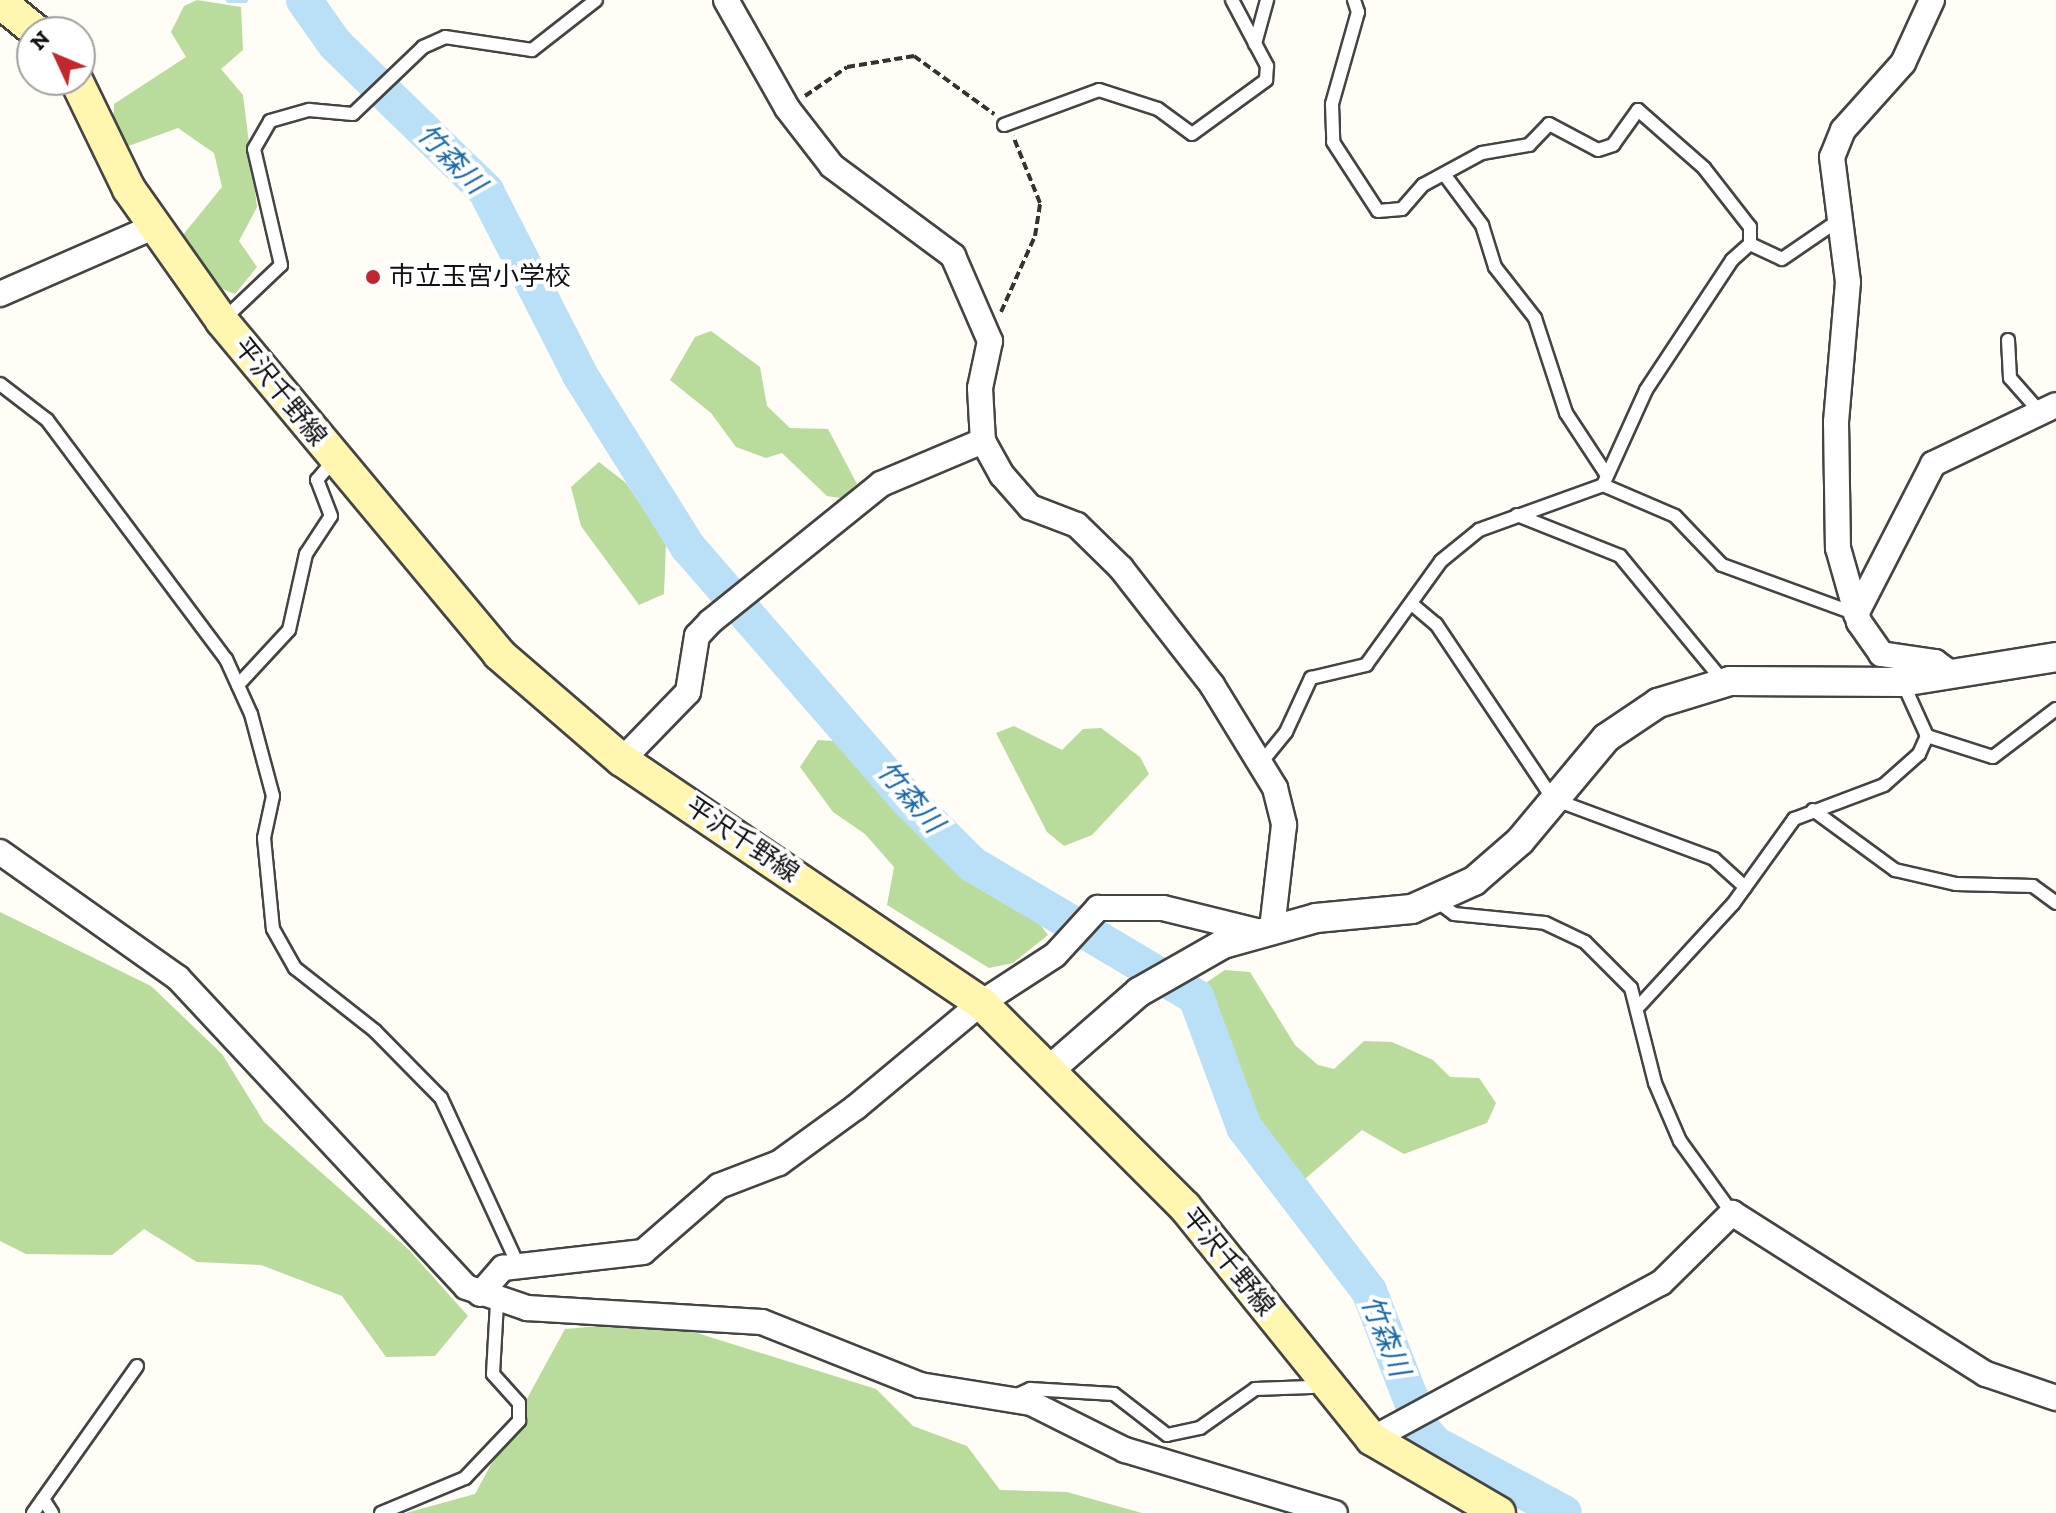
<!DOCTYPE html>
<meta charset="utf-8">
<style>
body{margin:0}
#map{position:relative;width:2056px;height:1513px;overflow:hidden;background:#fffdf5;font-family:"Zilla Slab","Noto Sans JP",serif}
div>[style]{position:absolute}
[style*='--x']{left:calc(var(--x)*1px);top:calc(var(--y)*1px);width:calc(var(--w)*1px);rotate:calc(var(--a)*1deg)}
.forest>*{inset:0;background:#b9dc9c}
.stream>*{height:6px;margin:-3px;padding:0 3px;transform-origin:3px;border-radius:3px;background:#b9e0f7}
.river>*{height:36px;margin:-18px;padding:0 18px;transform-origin:18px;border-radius:18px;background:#b9e0f7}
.path>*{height:4px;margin-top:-2px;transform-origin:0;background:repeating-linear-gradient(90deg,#333 0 8px,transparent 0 12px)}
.roads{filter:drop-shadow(2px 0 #444) drop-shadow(-2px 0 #444) drop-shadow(0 2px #444) drop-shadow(0 -2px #444)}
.service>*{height:12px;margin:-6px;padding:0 6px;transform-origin:6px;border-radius:6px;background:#fff}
.minor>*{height:24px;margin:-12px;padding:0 12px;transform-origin:12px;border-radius:12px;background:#fff}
.tertiary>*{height:28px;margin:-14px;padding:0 14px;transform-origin:14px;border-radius:14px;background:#fff}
.secondary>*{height:32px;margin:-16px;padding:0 16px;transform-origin:16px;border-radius:16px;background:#fff6b0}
.dots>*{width:22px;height:22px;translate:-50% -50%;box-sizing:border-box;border:4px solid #fff;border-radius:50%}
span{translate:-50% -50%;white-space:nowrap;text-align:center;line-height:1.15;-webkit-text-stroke:8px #fff;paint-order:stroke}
.poi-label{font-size:26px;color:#111}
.left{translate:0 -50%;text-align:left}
.street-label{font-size:26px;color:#111}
.water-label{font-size:28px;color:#1768a6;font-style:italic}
.north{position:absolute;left:16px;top:16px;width:80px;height:80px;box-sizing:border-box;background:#fff;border:2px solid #a0a0a0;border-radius:50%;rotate:314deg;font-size:22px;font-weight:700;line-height:32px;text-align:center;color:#111}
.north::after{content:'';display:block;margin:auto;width:28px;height:36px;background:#c4262e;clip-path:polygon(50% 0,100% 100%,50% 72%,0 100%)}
</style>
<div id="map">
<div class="forest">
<i style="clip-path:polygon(197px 0,241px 7px,243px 50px,221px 69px,243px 95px,257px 207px,239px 241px,257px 267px,235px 294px,220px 288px,182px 236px,222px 187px,214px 153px,178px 128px,123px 148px,113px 128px,114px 104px,186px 57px,171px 32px,184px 6px)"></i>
<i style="clip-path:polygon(711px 331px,760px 367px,767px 406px,790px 428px,828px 429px,857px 484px,841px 498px,827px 496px,782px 453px,766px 458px,736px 447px,711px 413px,670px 380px,695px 337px)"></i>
<i style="clip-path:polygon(599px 462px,626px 483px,666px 543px,664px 594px,639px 605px,581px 526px,571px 487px)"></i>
<i style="clip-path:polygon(1014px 726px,1062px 750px,1083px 729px,1101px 728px,1140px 757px,1149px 774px,1092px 835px,1064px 846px,1047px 832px,996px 733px)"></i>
<i style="clip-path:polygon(818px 740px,848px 742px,925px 828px,993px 891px,1027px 907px,1048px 935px,1013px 963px,989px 968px,887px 905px,894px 867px,865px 834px,833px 812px,800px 767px)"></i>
<i style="clip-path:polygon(0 912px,151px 986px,222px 1054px,264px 1122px,409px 1250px,468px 1316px,435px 1356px,386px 1357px,342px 1296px,261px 1265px,197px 1262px,144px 1229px,112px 1255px,26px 1254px,0 1241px)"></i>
<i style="clip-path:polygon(1225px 970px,1250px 972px,1295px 1045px,1318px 1065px,1334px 1069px,1364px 1041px,1392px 1042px,1433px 1060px,1450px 1077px,1479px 1078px,1496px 1103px,1487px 1123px,1404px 1154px,1362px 1130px,1306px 1178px,1285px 1169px,1232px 1074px,1207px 982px)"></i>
<i style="clip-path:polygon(659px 1321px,876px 1389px,913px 1426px,967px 1446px,1000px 1490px,1067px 1492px,1142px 1513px,406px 1513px,475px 1494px,565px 1329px)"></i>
</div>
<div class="stream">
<i style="--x:229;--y:0;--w:16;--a:0"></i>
</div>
<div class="river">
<i style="--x:304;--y:0;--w:54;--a:54.8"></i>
<i style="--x:335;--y:44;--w:211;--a:44.2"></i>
<i style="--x:486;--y:191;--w:207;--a:62.9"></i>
<i style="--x:580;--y:375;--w:203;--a:57.9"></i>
<i style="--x:688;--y:547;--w:338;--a:49"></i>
<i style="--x:910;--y:802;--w:88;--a:45"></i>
<i style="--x:972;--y:864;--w:261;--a:30.7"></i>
<i style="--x:1196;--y:997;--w:139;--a:69.7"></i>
<i style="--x:1244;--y:1127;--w:206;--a:52.7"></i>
<i style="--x:1369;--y:1291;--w:149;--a:68.8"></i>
<i style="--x:1423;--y:1430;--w:18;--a:49"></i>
<i style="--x:1435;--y:1444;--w:146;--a:28.1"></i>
</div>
<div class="path">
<i style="--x:805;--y:96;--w:51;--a:-34.6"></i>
<i style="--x:847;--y:67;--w:68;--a:-9.3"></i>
<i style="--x:914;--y:56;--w:99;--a:35.9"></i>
<i style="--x:1001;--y:312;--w:83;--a:-65.9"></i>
<i style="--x:1035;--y:236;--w:33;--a:-81"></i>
<i style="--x:1040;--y:203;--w:72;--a:-111.9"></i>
</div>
<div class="roads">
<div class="service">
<i style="--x:1354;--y:0;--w:13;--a:72"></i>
<i style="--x:1358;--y:12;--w:96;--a:105.8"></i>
<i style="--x:1332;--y:104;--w:38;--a:88"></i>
<i style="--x:1333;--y:142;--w:82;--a:56.9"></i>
<i style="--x:1378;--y:211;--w:24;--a:-5"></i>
<i style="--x:1402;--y:209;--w:32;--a:-49"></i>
<i style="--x:1423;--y:185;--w:67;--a:-28.5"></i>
<i style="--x:1482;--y:153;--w:48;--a:-9.7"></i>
<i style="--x:1529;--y:145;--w:29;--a:-46"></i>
<i style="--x:1549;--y:124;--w:55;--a:28"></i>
<i style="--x:1598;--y:150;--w:16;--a:-18"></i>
<i style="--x:1613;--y:145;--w:43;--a:-54.5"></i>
<i style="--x:1638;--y:110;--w:88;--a:41.3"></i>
<i style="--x:1704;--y:168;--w:75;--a:52.1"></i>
<i style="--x:1750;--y:227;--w:17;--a:90"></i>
<i style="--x:1255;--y:44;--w:46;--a:-74.7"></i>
<i style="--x:1004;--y:125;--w:101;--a:-20.2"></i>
<i style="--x:1099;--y:90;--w:62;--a:17.9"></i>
<i style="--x:1158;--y:109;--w:42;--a:36.3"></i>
<i style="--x:1192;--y:134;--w:92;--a:-36.1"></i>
<i style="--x:1266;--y:80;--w:14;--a:-86"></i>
<i style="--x:1267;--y:66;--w:75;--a:-117.9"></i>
<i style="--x:1444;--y:174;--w:64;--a:53.3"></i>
<i style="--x:1482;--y:225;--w:44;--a:72.8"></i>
<i style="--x:1495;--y:267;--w:65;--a:51.9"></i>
<i style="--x:1535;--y:318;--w:100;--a:71.9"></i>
<i style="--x:1566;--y:413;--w:73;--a:56.7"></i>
<i style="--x:222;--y:321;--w:81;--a:-43.5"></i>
<i style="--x:281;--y:265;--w:119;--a:-103.1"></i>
<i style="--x:254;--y:149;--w:32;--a:-60"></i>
<i style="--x:270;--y:121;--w:41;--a:-15.8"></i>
<i style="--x:309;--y:110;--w:44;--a:5.2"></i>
<i style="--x:353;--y:114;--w:97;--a:-43.7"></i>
<i style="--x:423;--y:47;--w:24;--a:-24"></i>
<i style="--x:445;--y:37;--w:88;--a:8.5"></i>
<i style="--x:532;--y:50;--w:81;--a:-38"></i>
<i style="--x:2008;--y:340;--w:38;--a:87"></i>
<i style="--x:2010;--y:378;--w:47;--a:48.5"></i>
<i style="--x:0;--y:384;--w:59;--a:37.5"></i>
<i style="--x:47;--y:420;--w:299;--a:53.2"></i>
<i style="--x:226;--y:659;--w:60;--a:65.6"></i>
<i style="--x:251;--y:714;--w:85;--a:75"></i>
<i style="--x:273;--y:796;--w:43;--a:102.1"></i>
<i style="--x:264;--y:838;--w:91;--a:84.4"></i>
<i style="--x:273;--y:929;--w:45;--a:60.6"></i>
<i style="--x:295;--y:968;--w:102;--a:38.2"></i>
<i style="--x:375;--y:1031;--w:94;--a:45.4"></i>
<i style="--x:441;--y:1098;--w:186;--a:65.2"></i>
<i style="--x:1603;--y:485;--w:104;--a:-65.6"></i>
<i style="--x:1646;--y:390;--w:156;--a:-56.5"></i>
<i style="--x:1732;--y:260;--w:24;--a:-42"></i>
<i style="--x:1750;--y:244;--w:35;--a:25"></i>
<i style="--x:1782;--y:259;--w:69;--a:-34.4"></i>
<i style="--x:1517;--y:515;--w:111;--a:21.7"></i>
<i style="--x:1620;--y:556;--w:163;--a:50.5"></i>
<i style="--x:1413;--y:605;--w:30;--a:40"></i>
<i style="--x:1436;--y:624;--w:211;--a:56.2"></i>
<i style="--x:1553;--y:799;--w:172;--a:20.4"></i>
<i style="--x:1714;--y:859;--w:42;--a:42.1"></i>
<i style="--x:238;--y:685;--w:75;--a:-47.2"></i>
<i style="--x:289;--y:630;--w:78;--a:-77.4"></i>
<i style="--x:306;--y:554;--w:45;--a:-56.7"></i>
<i style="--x:331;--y:516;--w:39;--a:-111"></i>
<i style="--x:317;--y:480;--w:26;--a:-50"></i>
<i style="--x:1927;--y:736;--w:69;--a:17.7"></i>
<i style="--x:1993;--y:757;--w:79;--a:-37.3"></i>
<i style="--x:1260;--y:764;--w:41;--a:-50.9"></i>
<i style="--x:1286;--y:732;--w:60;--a:-65.2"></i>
<i style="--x:1311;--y:678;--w:57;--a:-13.3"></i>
<i style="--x:1366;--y:665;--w:128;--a:-54.2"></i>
<i style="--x:1441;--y:561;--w:49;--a:-39.2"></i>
<i style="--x:1479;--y:530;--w:132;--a:-19.9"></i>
<i style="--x:1603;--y:485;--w:78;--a:23.3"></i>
<i style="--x:1675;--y:516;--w:68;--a:46.2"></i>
<i style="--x:1722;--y:565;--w:143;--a:20.1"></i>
<i style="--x:1813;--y:810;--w:102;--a:36.2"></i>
<i style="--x:1895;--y:870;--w:63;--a:12.9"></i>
<i style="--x:1956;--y:884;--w:77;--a:1.5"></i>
<i style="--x:2033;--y:886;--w:29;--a:36"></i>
<i style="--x:1435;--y:900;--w:24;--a:36"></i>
<i style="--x:1454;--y:914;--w:91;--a:5.6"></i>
<i style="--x:1545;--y:923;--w:44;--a:25.4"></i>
<i style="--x:1585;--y:942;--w:65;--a:45"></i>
<i style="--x:1631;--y:988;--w:98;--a:75.8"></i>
<i style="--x:1655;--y:1083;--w:63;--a:66.7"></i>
<i style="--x:1680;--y:1141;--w:89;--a:54.2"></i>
<i style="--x:1640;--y:1005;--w:137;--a:-47.4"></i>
<i style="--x:1733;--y:904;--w:105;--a:-54.3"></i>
<i style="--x:1794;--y:819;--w:96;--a:-20.7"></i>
<i style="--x:1884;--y:785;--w:47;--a:-41.5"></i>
<i style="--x:1919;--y:754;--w:20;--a:-66"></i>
<i style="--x:1927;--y:736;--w:58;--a:-114.4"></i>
<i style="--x:1015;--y:1396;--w:17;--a:-25"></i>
<i style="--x:1030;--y:1389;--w:84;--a:3.4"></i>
<i style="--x:1114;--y:1394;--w:67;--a:37.7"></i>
<i style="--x:1167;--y:1435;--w:34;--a:-12"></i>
<i style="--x:1200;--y:1428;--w:67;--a:-35.3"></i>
<i style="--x:1255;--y:1389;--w:56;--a:-2"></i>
<i style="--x:1311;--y:1387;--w:10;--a:-45"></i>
<i style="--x:43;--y:1499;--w:17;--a:57"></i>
<i style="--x:33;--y:1513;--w:180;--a:-54.7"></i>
<i style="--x:381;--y:1513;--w:91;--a:-22.6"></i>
<i style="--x:465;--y:1478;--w:79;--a:-46.5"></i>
<i style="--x:519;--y:1421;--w:18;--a:-90"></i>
<i style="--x:519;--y:1403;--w:39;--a:-132"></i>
<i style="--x:493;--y:1374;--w:72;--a:-86.8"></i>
</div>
<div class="minor">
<i style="--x:726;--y:0;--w:124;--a:60.5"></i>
<i style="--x:787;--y:108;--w:73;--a:52.2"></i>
<i style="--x:832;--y:166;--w:151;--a:36.6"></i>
<i style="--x:953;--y:256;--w:93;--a:66.5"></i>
<i style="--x:990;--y:341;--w:48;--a:102"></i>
<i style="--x:980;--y:388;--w:53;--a:86.8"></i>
<i style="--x:983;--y:441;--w:39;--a:61"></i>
<i style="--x:1002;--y:475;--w:43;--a:48.8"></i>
<i style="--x:1030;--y:507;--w:50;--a:21"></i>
<i style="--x:1077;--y:525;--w:62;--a:44.3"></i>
<i style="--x:1121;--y:568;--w:148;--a:52.1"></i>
<i style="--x:1212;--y:685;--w:121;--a:58.5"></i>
<i style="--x:1275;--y:788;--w:38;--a:76"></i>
<i style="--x:1284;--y:825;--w:104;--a:96.6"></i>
<i style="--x:1932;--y:0;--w:69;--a:114.7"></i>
<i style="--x:1903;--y:63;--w:90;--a:131.8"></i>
<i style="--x:1843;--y:130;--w:29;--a:112"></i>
<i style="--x:1832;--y:157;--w:126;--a:82.7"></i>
<i style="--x:1848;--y:282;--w:141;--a:94.9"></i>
<i style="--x:1836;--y:422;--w:126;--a:89.1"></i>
<i style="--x:1838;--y:548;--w:77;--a:74.2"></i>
<i style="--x:1859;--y:622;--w:39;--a:55"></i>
<i style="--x:1881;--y:654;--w:55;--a:8.4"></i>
<i style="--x:1935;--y:662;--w:22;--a:36"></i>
<i style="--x:0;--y:294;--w:167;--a:-23.6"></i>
<i style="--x:1856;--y:614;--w:169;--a:-62.8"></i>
<i style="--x:1933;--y:464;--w:136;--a:-25.6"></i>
<i style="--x:622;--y:760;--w:95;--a:-45.9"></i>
<i style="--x:688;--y:692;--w:57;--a:-80.9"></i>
<i style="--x:697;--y:636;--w:19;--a:-47"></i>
<i style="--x:710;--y:622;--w:220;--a:-38.9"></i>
<i style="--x:881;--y:484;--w:111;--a:-22.9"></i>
<i style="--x:0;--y:852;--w:218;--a:35.3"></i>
<i style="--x:178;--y:978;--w:422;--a:47"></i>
<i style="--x:466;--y:1287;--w:65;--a:19"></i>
<i style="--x:527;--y:1308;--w:235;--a:3.4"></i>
<i style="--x:762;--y:1322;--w:170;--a:21.7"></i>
<i style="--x:920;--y:1385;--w:112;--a:9.2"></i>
<i style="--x:1031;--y:1403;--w:105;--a:26.6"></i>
<i style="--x:1125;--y:1450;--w:219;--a:16.7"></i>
<i style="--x:480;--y:1294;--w:35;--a:-49"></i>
<i style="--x:503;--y:1268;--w:141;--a:-6.5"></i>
<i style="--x:643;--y:1252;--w:101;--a:-41"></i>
<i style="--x:719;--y:1186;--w:64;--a:-21"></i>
<i style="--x:779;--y:1163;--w:95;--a:-36"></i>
<i style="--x:856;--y:1107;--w:163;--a:-39.8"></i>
<i style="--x:981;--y:1003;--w:88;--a:-33"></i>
<i style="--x:1055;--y:955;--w:64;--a:-47.5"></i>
<i style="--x:1098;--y:908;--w:65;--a:0"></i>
<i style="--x:1163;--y:908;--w:101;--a:13.8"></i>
<i style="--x:1372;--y:1439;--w:328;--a:-28.4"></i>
<i style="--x:1661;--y:1283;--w:100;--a:-44.6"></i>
<i style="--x:1732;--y:1213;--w:301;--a:32.4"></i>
<i style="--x:1986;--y:1374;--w:74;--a:18.9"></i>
</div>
<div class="tertiary">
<i style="--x:1053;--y:1067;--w:114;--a:-41.1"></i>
<i style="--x:1139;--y:992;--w:97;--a:-29.7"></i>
<i style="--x:1223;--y:944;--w:97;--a:-15.6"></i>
<i style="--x:1316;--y:918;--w:96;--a:-5.4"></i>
<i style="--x:1412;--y:909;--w:68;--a:-24.3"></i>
<i style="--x:1474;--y:881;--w:61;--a:-41"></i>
<i style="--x:1520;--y:841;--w:134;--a:-50.1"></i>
<i style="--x:1606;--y:738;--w:63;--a:-33.9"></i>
<i style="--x:1658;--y:703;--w:75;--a:-17"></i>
<i style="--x:1730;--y:681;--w:172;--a:0.3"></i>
<i style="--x:1902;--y:682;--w:156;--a:-9.2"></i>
</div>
<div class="secondary">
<i style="--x:0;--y:2;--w:48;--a:39"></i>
<i style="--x:76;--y:80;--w:121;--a:64.1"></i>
<i style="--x:129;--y:189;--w:161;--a:54.8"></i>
<i style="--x:222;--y:321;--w:433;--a:50.2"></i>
<i style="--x:499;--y:654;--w:162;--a:40.8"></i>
<i style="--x:622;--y:760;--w:434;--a:34.1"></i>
<i style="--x:981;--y:1003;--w:288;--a:45"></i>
<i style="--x:1185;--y:1207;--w:298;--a:51.1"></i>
<i style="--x:1372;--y:1439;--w:147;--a:30.2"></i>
</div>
</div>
<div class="dots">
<i style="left:373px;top:277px;background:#c4262e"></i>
</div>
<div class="poi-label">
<span class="left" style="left:389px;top:277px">市立玉宮小学校</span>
</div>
<div class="street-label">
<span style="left:280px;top:392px;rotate:51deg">平沢千野線</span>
<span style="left:742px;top:840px;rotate:34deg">平沢千野線</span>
<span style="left:1228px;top:1262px;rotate:51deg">平沢千野線</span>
</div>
<div class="water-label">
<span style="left:451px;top:159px;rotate:46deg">竹森川</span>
<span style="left:910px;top:797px;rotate:49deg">竹森川</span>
<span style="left:1385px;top:1336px;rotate:68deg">竹森川</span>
</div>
<div class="north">N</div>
</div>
